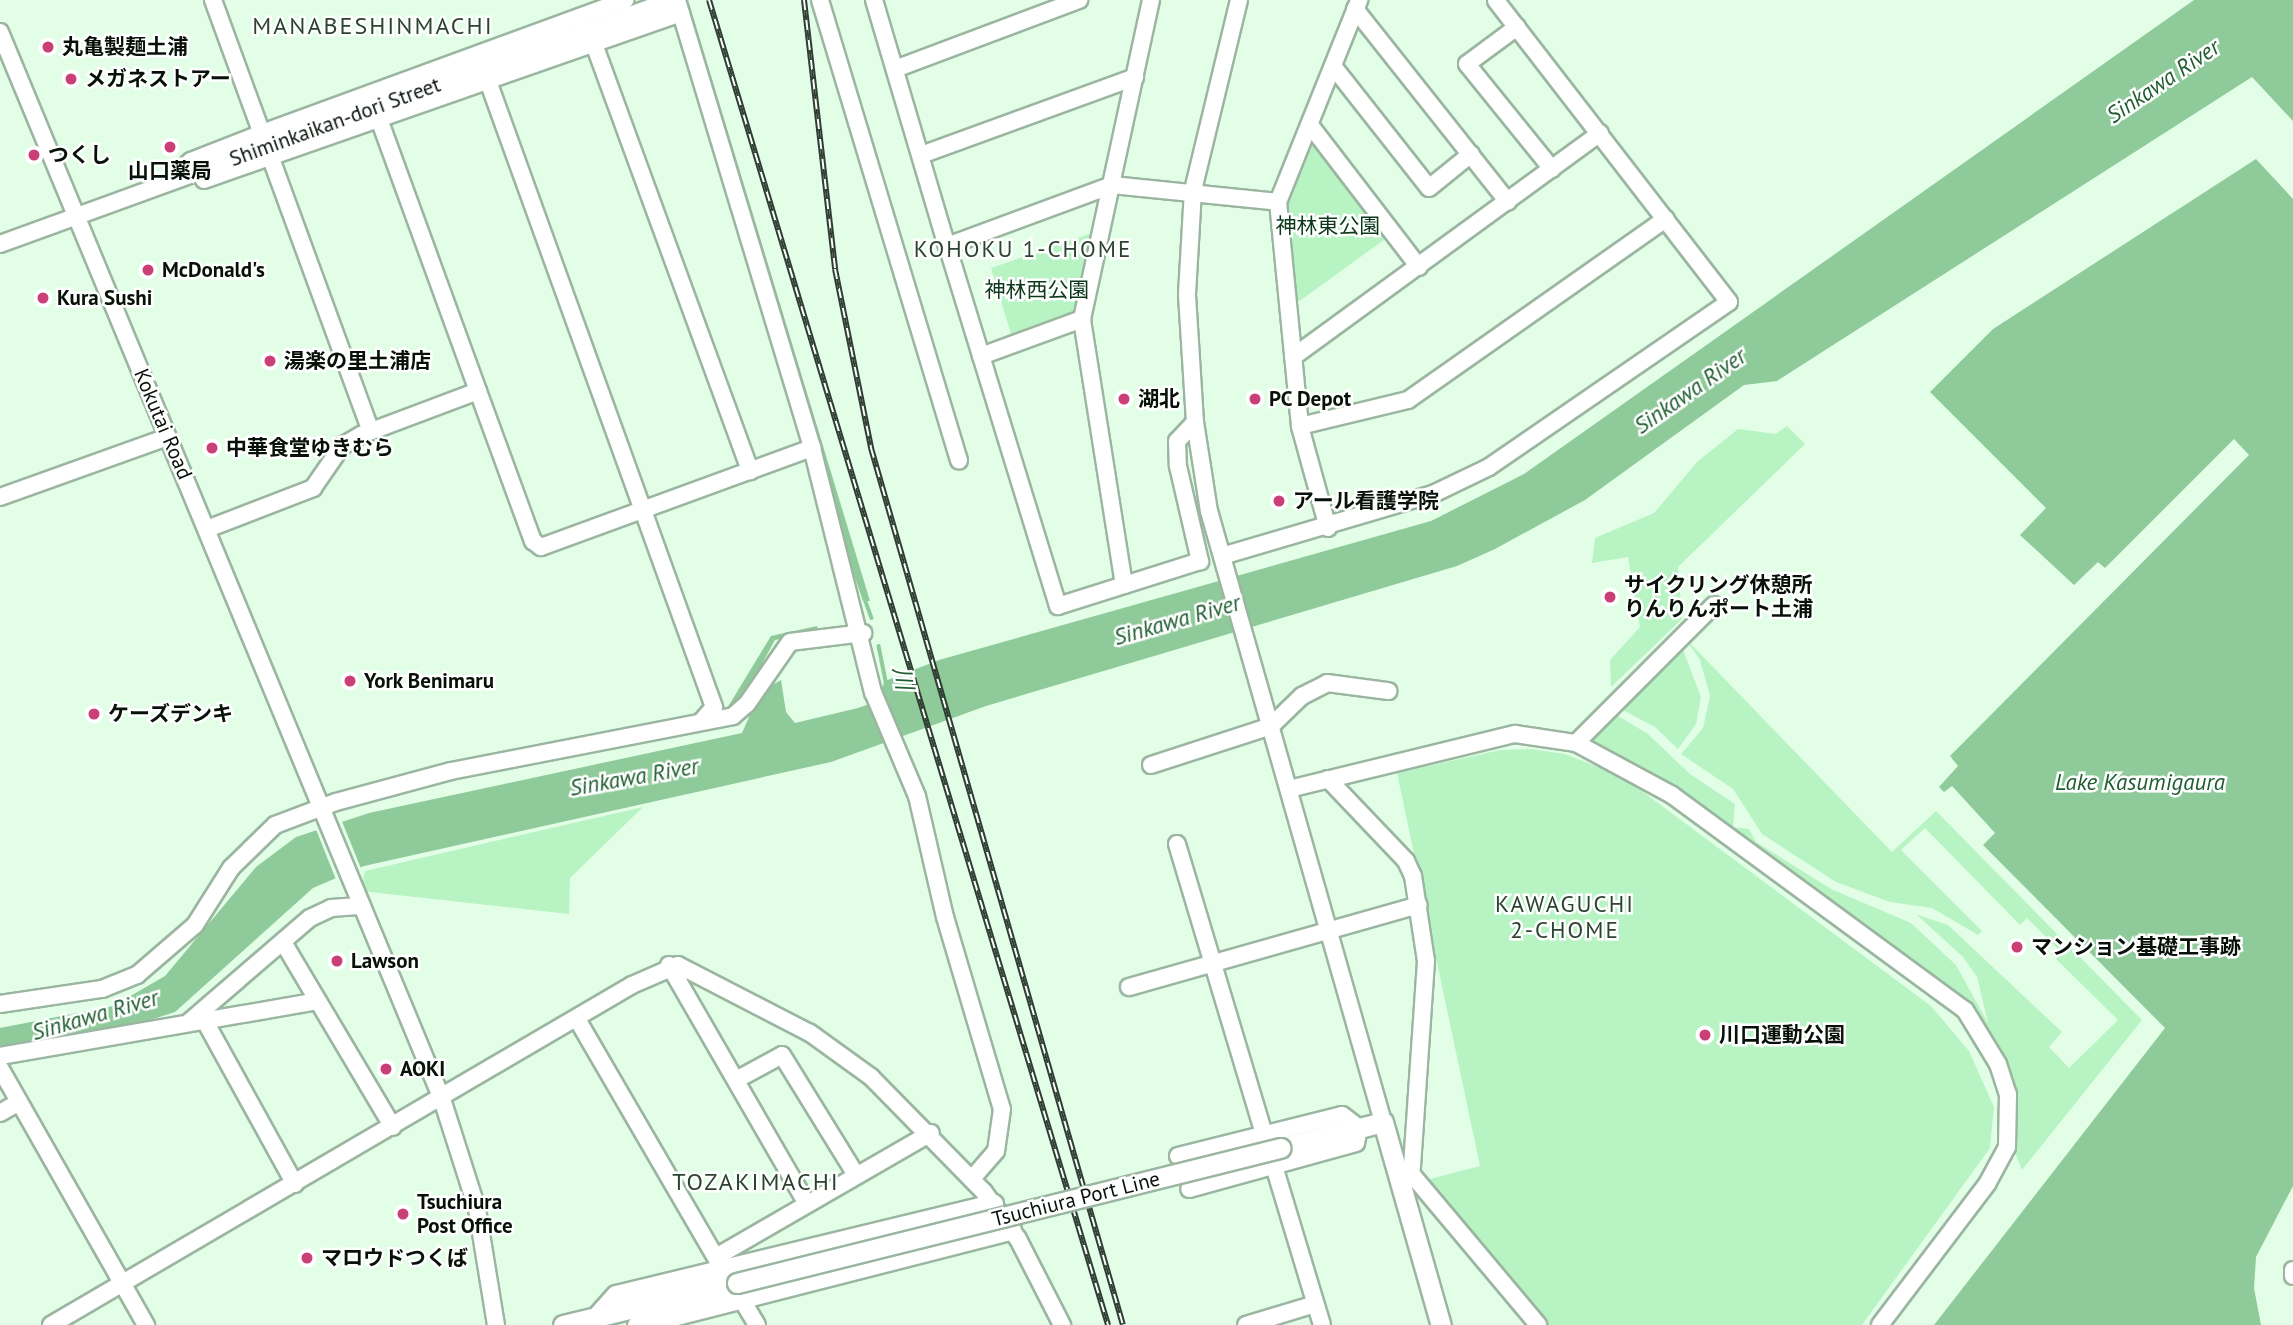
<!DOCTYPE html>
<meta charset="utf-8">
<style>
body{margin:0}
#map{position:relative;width:2293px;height:1325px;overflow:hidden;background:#e2fee6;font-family:"PT Sans","Noto Sans JP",sans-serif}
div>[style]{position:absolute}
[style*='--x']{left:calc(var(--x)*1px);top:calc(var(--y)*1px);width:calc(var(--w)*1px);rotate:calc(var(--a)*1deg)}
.green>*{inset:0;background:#b8f4c3}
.water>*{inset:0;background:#8fca9a}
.pier>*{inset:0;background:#e2fee6}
.stream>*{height:3.5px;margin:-1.75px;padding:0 1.75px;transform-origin:1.75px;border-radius:1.75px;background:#8fca9a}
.roads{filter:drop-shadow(2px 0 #9bb6a0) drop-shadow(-2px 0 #9bb6a0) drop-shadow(0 2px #9bb6a0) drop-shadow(0 -2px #9bb6a0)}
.minor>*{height:16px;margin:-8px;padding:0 8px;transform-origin:8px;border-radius:8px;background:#fff}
.major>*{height:19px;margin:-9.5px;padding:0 9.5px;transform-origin:9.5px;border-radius:9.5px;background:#fff}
.rail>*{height:6px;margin-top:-3px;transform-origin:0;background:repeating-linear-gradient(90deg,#fff 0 10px,#303d32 0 20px);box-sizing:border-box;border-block:2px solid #303d32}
.bridges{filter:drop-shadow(2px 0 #9bb6a0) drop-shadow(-2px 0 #9bb6a0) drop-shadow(0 2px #9bb6a0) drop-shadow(0 -2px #9bb6a0)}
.major-bridge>*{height:19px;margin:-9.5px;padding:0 9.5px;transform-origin:9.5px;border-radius:9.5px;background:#fff}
.dots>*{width:19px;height:19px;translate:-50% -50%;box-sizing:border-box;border:4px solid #fff;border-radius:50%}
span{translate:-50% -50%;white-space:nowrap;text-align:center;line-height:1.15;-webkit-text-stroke:5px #fff;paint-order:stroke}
.poi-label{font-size:21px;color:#071109;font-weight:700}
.left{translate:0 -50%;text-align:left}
.street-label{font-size:21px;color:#071109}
.park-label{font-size:21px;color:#0c391a}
.water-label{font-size:23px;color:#1e5d30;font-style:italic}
.neighbourhood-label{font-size:23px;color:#2c4331;letter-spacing:2px}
.quarter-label{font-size:24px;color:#2c4331;letter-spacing:2px}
</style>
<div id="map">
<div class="green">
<i style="clip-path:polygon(1315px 142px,1388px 237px,1294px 305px,1283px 204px,1308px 143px)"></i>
<i style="clip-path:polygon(1092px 233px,1076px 313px,1012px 337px,991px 268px)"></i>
<i style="clip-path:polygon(1787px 426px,1805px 444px,1678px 567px,1682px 619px,1611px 687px,1610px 660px,1640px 627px,1628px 557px,1592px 563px,1595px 538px,1654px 513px,1697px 462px,1738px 429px,1776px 434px)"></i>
<i style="clip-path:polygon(1685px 638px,1892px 852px,1936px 811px,2142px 1020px,2022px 1170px,2012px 1146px,2015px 1131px,1969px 1007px,1674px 791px,1619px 757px,1580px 741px,1610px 711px,1648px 734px,1690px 774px,1735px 804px,1733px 827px,1749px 829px,1756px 842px,1831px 889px,1911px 923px,1956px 965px,1988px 1023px,1977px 977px,1963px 957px,1917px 915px,1903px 910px,1948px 925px,2062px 1032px,2049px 1047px,2069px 1068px,2118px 1020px,2056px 959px,2062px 953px,2027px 918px,2020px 925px,1925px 828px,1901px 850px,1982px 931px,1978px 935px,1932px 908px,1890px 902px,1836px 882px,1762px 834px,1733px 789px,1681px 754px,1703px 728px,1710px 696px,1700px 660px)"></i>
<i style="clip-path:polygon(1680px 642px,1701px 697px,1696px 724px,1678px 749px,1655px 727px,1615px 706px)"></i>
<i style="clip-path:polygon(1531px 749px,1565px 754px,1623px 777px,1931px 1006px,1969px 1051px,1994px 1107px,1990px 1148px,1862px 1325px,1542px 1325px,1426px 1180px,1480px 1166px,1397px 773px,1500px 750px)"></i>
<i style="clip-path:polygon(643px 807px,570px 878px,569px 914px,361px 891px,365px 871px)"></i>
</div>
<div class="water">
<i style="clip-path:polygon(681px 0,688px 0,870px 601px,863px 601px,842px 540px)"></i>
<i style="clip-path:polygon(2194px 0,2293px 0,2293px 121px,2252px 77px,1777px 381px,1744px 385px,1585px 500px,1495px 549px,1457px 566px,986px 706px,831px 762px,364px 866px,313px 888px,175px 1012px,119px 1030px,0 1050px,0 1028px,113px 1006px,165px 976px,256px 867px,296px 837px,369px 813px,742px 733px,760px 692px,781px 680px,786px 712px,795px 723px,858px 708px,875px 702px,885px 681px,939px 660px,1431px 521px,1524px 474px)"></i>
<i style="clip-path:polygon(2256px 159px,2293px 199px,2293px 1186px,2256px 1257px,2254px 1288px,2261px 1325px,1934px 1325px,2165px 1028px,1983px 845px,1995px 833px,1952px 786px,1944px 792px,1939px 787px,1958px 766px,1950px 756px,2249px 455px,2234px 439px,2105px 568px,2098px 562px,2074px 585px,2020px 535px,2046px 508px,1930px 392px,1993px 329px)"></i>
<i style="clip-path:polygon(745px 480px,650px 516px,726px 710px,771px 636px,817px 626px,818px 631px,775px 640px,740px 704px,723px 715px,644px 513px)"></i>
</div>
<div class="pier">
<i style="clip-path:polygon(341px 819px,362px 871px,337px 882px,315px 827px)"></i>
</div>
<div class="stream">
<i style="--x:865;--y:599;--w:20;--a:70"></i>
<i style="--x:879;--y:646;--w:41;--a:78.7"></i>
</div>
<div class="roads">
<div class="minor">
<i style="--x:213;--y:0;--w:459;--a:69.9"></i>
<i style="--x:677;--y:0;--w:468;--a:73.2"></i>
<i style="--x:812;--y:448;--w:252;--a:76"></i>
<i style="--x:873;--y:692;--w:113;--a:67.1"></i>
<i style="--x:917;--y:796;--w:124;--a:77"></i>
<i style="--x:945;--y:917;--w:200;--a:73.5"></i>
<i style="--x:1002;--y:1109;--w:42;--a:98.1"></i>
<i style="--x:996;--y:1151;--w:37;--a:131"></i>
<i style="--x:820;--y:0;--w:481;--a:73.2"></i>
<i style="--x:874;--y:0;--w:257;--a:73.5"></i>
<i style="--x:1239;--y:0;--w:195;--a:103.6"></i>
<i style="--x:1193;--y:190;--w:105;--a:93.3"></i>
<i style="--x:1187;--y:295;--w:127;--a:86.4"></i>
<i style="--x:1195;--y:422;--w:90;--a:81.1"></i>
<i style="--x:1209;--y:511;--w:635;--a:74.1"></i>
<i style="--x:1355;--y:9;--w:246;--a:51.6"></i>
<i style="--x:1517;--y:27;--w:62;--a:143.5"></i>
<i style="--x:1467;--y:64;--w:135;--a:51"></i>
<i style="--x:0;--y:32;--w:1155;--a:67.5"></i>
<i style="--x:442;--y:1099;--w:115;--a:72.3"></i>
<i style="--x:477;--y:1209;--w:118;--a:80.7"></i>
<i style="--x:594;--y:44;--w:455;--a:69.9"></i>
<i style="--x:1333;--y:66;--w:155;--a:51.8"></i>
<i style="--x:1429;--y:188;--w:54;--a:-39"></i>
<i style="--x:895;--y:69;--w:197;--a:-20.6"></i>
<i style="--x:488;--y:81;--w:666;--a:70.15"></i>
<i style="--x:714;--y:707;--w:18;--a:131"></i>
<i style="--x:379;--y:119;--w:289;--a:70"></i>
<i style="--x:1310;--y:125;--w:179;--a:52.5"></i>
<i style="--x:921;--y:155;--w:228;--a:-20"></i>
<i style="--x:173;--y:177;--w:24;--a:-42"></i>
<i style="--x:191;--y:161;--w:76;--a:-21.5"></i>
<i style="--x:262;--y:133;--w:387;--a:-20.1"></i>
<i style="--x:204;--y:180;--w:505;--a:-19.3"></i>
<i style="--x:0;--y:244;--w:714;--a:-19.98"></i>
<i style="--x:981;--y:356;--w:108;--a:-20.1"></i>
<i style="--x:1293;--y:357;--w:380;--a:-36.1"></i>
<i style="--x:1195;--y:422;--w:26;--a:133"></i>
<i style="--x:1177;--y:441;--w:25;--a:88"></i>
<i style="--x:1178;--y:466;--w:98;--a:77"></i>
<i style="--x:1200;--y:561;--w:149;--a:162.4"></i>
<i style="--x:1058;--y:606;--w:377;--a:-107.1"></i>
<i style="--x:947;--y:246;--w:176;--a:-20.3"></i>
<i style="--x:1112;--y:185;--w:167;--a:5.8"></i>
<i style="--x:1300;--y:426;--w:111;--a:-13.5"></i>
<i style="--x:1408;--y:400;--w:315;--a:-35.1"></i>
<i style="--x:0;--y:497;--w:178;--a:-19.7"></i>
<i style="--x:1328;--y:528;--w:106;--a:-105.4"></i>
<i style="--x:1300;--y:426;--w:225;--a:-95.6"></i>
<i style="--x:1278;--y:202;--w:218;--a:-68.1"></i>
<i style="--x:207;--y:529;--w:114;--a:-21.1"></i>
<i style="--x:313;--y:488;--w:51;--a:-55.4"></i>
<i style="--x:342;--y:446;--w:22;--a:-30"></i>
<i style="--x:361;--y:435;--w:125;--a:-20.6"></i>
<i style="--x:478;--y:391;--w:160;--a:69.9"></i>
<i style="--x:533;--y:541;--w:10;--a:37"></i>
<i style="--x:541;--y:547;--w:289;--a:-20.1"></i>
<i style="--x:1222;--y:556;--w:220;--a:-16.4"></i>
<i style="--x:1433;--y:494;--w:62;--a:-25.7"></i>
<i style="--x:1489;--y:467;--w:291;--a:-34.5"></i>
<i style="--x:1729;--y:302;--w:381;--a:-127.7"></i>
<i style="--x:1124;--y:585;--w:269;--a:-99"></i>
<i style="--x:1082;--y:319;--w:326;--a:-77.8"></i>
<i style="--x:1576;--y:743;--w:195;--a:-45"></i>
<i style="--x:1151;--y:765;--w:126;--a:-18"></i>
<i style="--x:1271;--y:726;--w:43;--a:-44.1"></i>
<i style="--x:1302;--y:696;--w:28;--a:-27"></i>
<i style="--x:1327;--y:683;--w:62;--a:7.5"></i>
<i style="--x:1328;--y:779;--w:113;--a:46.4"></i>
<i style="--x:1406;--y:861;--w:17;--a:65"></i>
<i style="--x:1413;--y:876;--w:86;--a:81.3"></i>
<i style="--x:1426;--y:961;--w:208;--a:93.9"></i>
<i style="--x:1289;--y:789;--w:233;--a:-13.7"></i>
<i style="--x:1515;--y:734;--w:62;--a:8.4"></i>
<i style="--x:1576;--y:743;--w:109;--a:28.4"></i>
<i style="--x:1672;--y:795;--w:363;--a:36.3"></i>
<i style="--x:1965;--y:1010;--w:63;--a:58.6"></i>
<i style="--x:1998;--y:1064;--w:32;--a:72"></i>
<i style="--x:2008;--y:1094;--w:53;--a:91.1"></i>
<i style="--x:2007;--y:1147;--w:42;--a:118.4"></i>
<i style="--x:1987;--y:1184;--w:177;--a:127.2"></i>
<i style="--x:1177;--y:844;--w:303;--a:73.3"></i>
<i style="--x:283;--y:942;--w:215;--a:59.3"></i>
<i style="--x:669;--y:965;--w:276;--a:60"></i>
<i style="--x:1129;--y:987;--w:301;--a:-15.8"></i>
<i style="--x:0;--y:1004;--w:103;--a:-8.4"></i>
<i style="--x:102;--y:989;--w:38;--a:-22"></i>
<i style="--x:137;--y:975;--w:77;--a:-40.8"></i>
<i style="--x:195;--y:925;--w:67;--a:-57.7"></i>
<i style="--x:231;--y:868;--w:62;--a:-44.3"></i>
<i style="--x:275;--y:825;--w:65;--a:-20.7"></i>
<i style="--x:336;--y:802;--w:119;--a:-15.1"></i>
<i style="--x:451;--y:771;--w:287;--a:-11"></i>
<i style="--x:733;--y:716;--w:18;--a:-41"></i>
<i style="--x:747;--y:704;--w:75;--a:-55.3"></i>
<i style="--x:790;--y:642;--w:74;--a:-7"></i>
<i style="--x:577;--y:1019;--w:288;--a:59.8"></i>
<i style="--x:189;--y:1022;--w:160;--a:-40.7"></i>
<i style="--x:310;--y:918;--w:23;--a:-25"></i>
<i style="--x:331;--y:908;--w:31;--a:-4"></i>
<i style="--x:206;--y:1023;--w:184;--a:61.1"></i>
<i style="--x:0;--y:1056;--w:322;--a:-9.8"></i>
<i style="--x:0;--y:1068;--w:296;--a:60.4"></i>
<i style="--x:736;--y:1080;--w:52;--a:-28.5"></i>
<i style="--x:782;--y:1055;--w:141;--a:58.3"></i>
<i style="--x:0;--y:1113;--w:22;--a:-30"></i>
<i style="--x:1178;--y:1156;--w:169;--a:-14"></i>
<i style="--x:1342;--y:1115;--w:21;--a:37"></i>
<i style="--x:1359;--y:1128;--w:15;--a:101"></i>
<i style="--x:1356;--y:1143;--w:173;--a:164.6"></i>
<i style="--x:1274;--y:1166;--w:166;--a:73.2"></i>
<i style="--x:1414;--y:1177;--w:193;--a:50"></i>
<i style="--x:716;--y:1257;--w:248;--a:-30"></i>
<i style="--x:2293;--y:1270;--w:6;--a:90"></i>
<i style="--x:742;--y:1300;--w:29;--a:59"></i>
<i style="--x:51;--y:1325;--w:673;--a:-30.34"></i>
<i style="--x:632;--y:985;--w:50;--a:-23.5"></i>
<i style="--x:678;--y:965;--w:148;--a:27.3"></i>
<i style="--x:810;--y:1033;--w:75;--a:35.8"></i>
<i style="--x:871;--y:1077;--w:161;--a:45.5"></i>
<i style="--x:984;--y:1192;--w:58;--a:54.1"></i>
<i style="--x:1018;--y:1239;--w:97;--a:62.9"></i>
<i style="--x:1246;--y:1325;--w:72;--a:-16.9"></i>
</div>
<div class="major">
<i style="--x:1280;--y:1148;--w:106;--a:-14.2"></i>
<i style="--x:1383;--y:1122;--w:211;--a:74.1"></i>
<i style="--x:596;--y:1317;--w:30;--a:-48"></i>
<i style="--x:616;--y:1295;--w:388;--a:-13.6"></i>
<i style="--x:563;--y:1325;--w:179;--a:-13.6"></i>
<i style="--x:637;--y:1325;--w:386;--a:-14.3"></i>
</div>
</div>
<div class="rail">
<i style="--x:709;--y:0;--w:1384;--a:73.24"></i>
<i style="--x:804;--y:0;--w:271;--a:83.4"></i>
<i style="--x:835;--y:269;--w:183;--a:78.6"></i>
<i style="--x:871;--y:448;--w:912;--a:73.97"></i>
</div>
<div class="bridges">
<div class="major-bridge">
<i style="--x:737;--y:1283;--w:560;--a:-13.96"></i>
</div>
</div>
<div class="dots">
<i style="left:48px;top:47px;background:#c93f76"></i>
<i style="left:71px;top:79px;background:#c93f76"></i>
<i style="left:170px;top:147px;background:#c93f76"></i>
<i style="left:34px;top:155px;background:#c93f76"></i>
<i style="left:148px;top:270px;background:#c93f76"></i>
<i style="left:43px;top:298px;background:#c93f76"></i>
<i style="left:270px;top:361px;background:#c93f76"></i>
<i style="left:1124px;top:399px;background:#c93f76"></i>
<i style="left:1255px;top:399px;background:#c93f76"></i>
<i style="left:212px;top:448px;background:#c93f76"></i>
<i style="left:1279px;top:501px;background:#c93f76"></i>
<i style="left:1610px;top:597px;background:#c93f76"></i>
<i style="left:350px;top:681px;background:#c93f76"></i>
<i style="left:94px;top:714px;background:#c93f76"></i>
<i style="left:2017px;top:947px;background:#c93f76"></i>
<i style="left:337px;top:961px;background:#c93f76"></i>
<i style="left:1705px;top:1035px;background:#c93f76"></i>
<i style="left:386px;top:1069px;background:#c93f76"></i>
<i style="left:403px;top:1214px;background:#c93f76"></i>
<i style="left:307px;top:1258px;background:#c93f76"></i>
</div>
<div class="poi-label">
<span class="left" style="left:62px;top:47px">丸亀製麺土浦</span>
<span class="left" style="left:85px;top:79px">メガネストアー</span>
<span class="left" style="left:48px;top:155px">つくし</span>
<span style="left:170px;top:171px">山口薬局</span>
<span class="left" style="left:162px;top:270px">McDonald's</span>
<span class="left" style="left:57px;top:298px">Kura Sushi</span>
<span class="left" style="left:284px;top:361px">湯楽の里土浦店</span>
<span class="left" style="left:1138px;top:399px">湖北</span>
<span class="left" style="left:1269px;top:399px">PC Depot</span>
<span class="left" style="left:226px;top:448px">中華食堂ゆきむら</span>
<span class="left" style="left:1293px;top:501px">アール看護学院</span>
<span class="left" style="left:1624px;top:597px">サイクリング休憩所<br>りんりんポート土浦</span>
<span class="left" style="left:364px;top:681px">York Benimaru</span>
<span class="left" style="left:108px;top:714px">ケーズデンキ</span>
<span class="left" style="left:2031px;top:947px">マンション基礎工事跡</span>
<span class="left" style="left:351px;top:961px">Lawson</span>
<span class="left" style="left:1719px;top:1035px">川口運動公園</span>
<span class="left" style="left:400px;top:1069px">AOKI</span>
<span class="left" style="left:417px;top:1214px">Tsuchiura<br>Post Office</span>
<span class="left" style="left:321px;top:1258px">マロウドつくば</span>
</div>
<div class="street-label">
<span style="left:335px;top:122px;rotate:-20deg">Shiminkaikan-dori Street</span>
<span style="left:163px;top:424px;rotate:67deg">Kokutai Road</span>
<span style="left:1076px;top:1199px;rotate:-14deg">Tsuchiura Port Line</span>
</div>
<div class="park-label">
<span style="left:1328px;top:226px">神林東公園</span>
<span style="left:1037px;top:290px">神林西公園</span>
</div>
<div class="water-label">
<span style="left:2163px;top:81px;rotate:-34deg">Sinkawa River</span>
<span style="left:1690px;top:391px;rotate:-35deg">Sinkawa River</span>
<span style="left:1177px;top:620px;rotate:-16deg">Sinkawa River</span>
<span style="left:903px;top:678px;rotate:79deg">川</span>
<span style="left:634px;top:777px;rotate:-10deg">Sinkawa River</span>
<span style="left:2140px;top:782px">Lake Kasumigaura</span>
<span style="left:95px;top:1015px;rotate:-16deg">Sinkawa River</span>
</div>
<div class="neighbourhood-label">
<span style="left:1023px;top:249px">KOHOKU 1-CHOME</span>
<span style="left:1565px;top:917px">KAWAGUCHI<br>2-CHOME</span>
</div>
<div class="quarter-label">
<span style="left:373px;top:26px">MANABESHINMACHI</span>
<span style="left:756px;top:1182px">TOZAKIMACHI</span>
</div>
</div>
